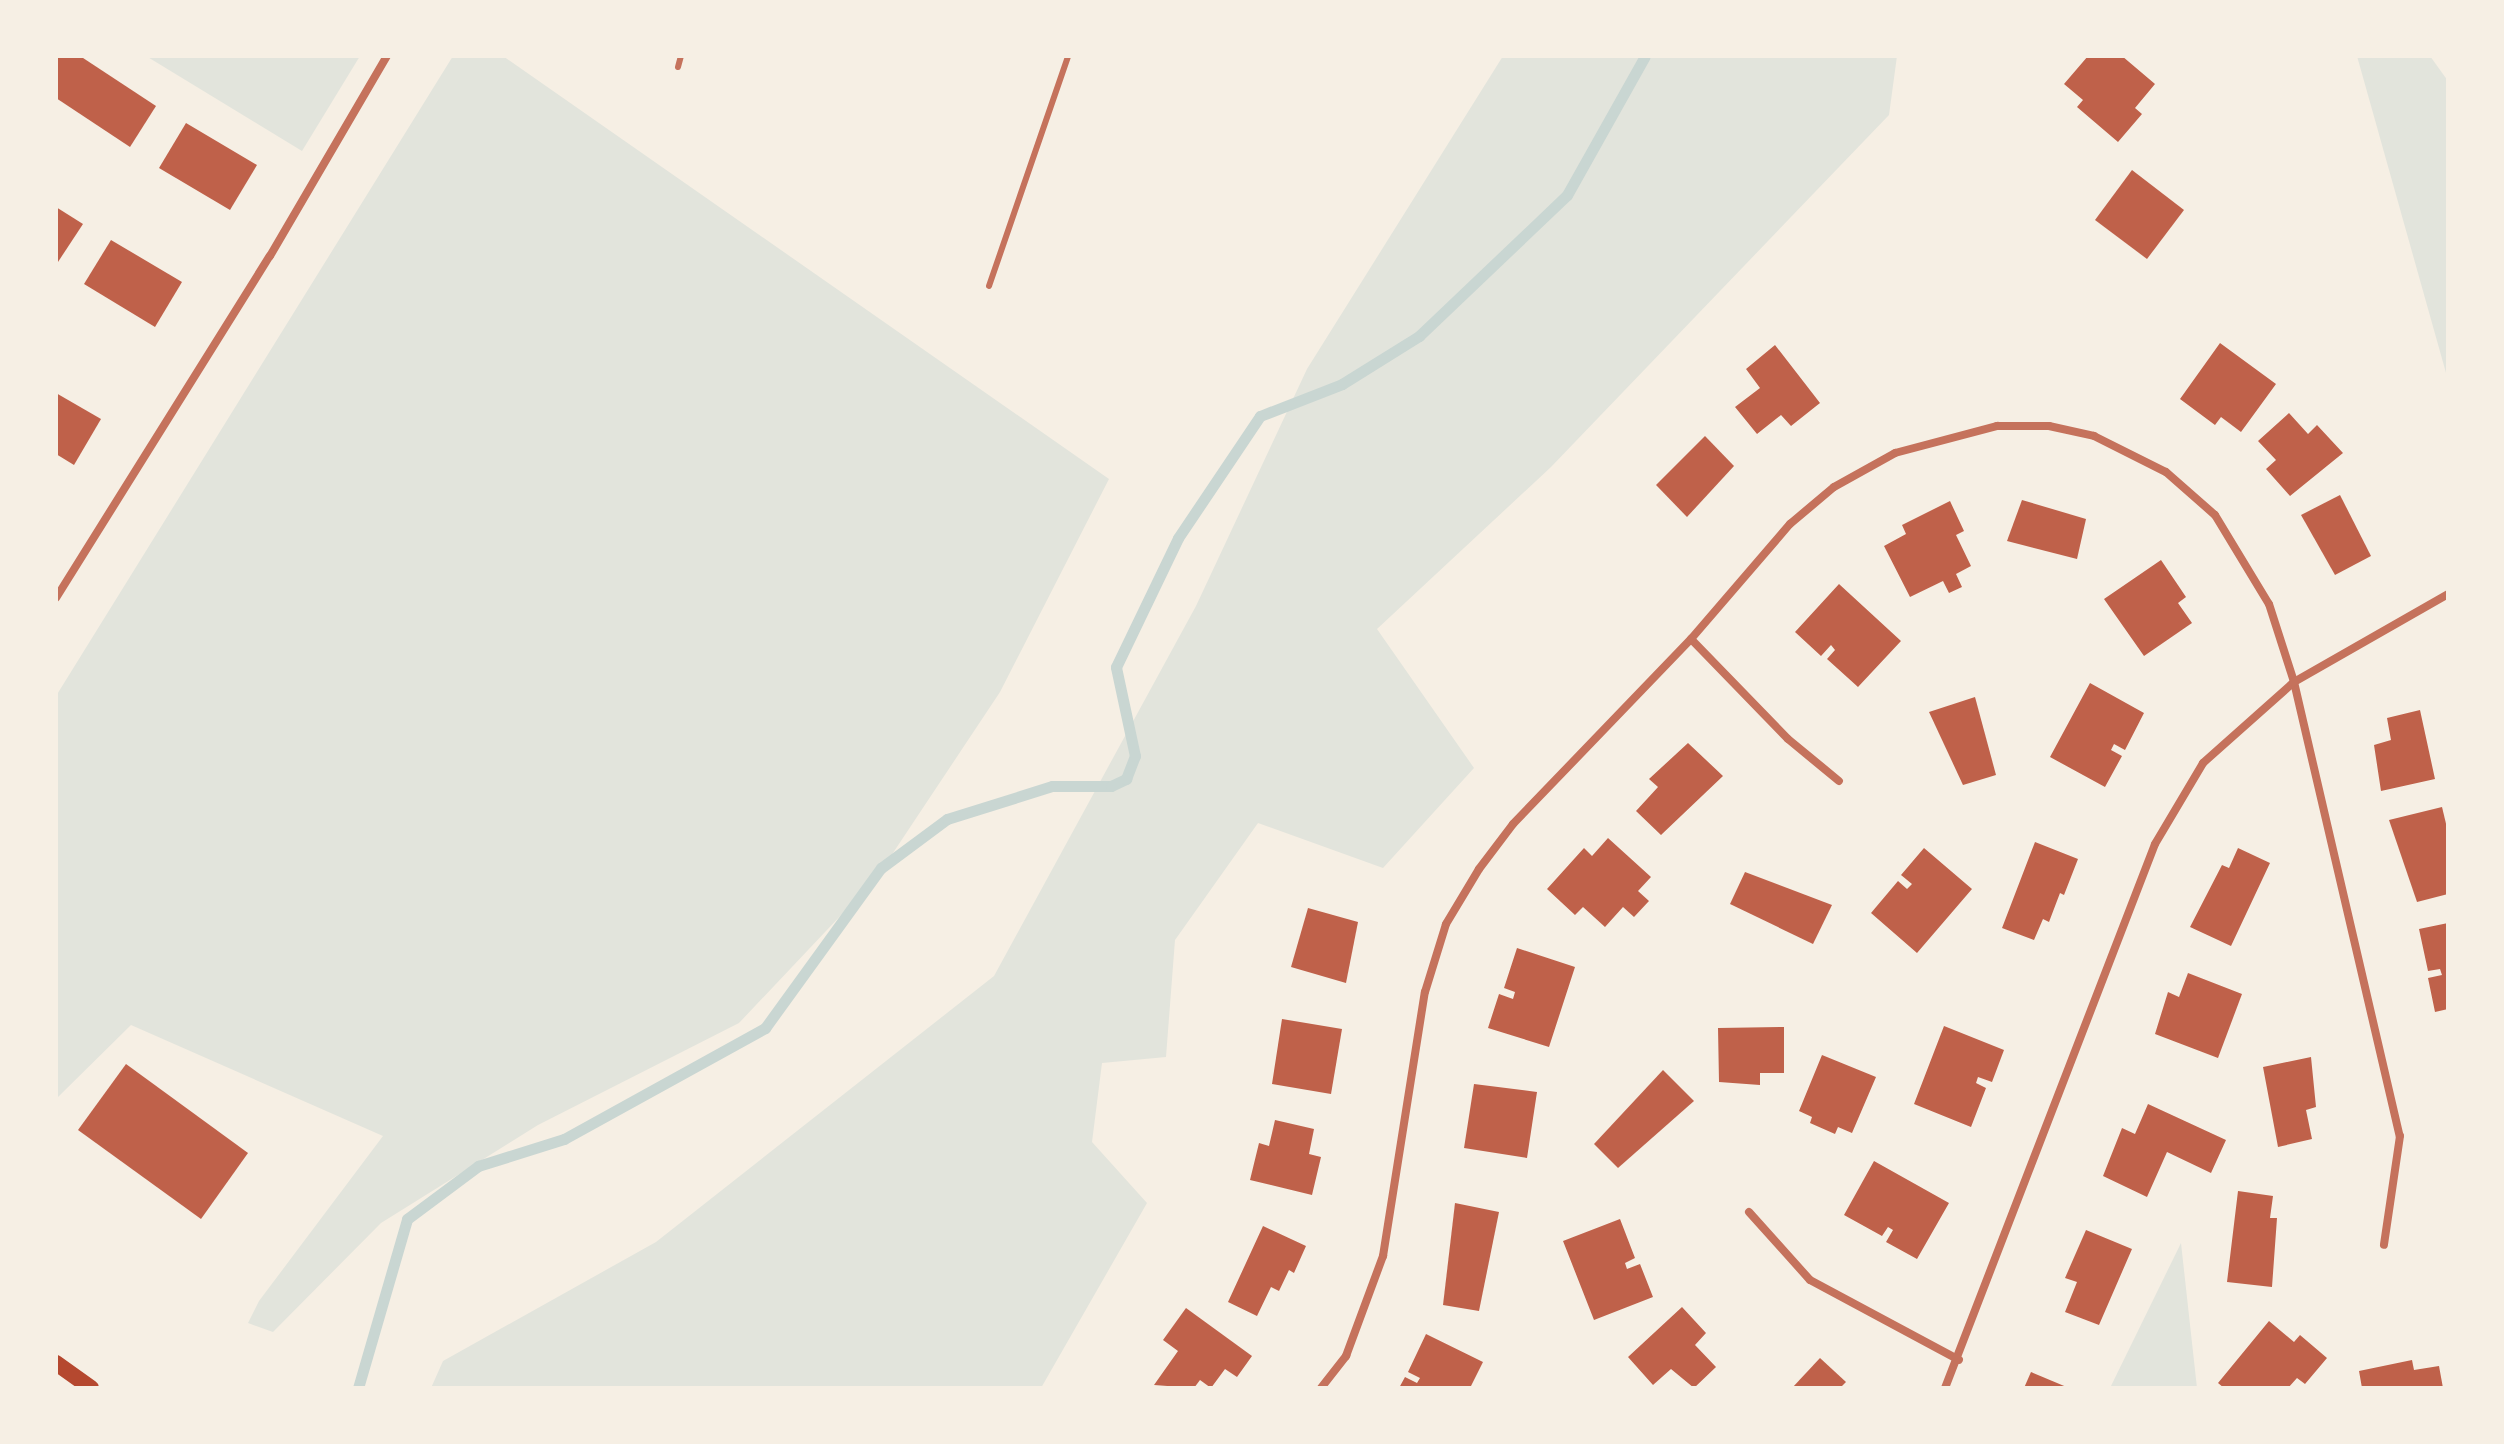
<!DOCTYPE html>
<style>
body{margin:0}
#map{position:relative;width:2504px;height:1444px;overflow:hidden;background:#f6efe4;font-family:"DejaVu Sans",sans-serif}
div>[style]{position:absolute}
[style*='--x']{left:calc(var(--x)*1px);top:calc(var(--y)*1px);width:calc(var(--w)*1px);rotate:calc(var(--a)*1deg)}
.green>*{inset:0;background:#e2e4dc}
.stream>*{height:11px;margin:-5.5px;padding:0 5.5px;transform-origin:5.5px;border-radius:5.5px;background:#c9d6d2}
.building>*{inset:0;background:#bf614a}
.service>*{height:6px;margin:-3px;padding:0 3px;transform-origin:3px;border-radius:3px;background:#c5725c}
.minor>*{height:8px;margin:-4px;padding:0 4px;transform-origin:4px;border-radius:4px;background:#c5725c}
.secondary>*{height:16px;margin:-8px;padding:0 8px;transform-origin:8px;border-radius:8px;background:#b5482f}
span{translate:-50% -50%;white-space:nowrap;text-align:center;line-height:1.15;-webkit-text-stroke:8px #f6efe4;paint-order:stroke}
.frame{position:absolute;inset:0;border:58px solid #f6efe4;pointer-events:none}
</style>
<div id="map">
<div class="green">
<i style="clip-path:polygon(146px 56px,360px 56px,302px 151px)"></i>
<i style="clip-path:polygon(453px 56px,503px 56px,1109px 479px,1000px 692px,877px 877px,739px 1023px,538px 1125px,381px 1223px,273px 1332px,248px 1323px,259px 1301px,383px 1136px,131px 1025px,56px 1099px,56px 696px)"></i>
<i style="clip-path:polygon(1503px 56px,1897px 56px,1889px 115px,1551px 467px,1377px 629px,1474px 768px,1383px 868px,1258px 823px,1175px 940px,1166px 1057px,1102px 1063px,1092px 1142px,1147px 1203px,1041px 1388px,431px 1388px,443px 1361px,656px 1242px,994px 976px,1196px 606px,1307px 369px)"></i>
<i style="clip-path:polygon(2357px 56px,2430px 56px,2448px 81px,2448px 380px)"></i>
<i style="clip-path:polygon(2181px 1243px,2197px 1388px,2110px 1388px)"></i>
</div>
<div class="stream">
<i style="--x:358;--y:1388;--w:176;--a:-73.8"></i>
<i style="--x:407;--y:1219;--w:89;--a:-36.7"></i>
<i style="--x:478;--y:1166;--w:90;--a:-17.4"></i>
<i style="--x:564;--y:1139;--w:230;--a:-28.9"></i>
<i style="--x:765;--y:1028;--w:198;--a:-54.1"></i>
<i style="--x:881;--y:868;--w:82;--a:-36.6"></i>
<i style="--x:947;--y:819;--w:110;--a:-17.4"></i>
<i style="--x:1052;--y:786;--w:59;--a:0"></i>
<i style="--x:1111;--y:786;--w:17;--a:-25"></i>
<i style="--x:1126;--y:779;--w:25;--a:-69"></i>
<i style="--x:1135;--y:756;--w:91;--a:-102.1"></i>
<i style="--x:1116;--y:667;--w:143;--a:-64.3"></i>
<i style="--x:1178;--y:538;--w:147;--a:-56.1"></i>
<i style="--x:1260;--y:416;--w:88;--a:-21.3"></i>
<i style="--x:1342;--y:384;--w:91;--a:-31.9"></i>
<i style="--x:1419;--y:336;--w:204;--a:-43.6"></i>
<i style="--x:1567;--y:195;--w:159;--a:-60.7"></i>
</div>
<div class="building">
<i style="clip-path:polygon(56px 56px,80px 56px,156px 106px,130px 147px,56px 98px)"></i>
<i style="clip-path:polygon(2088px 56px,2122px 56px,2155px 84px,2135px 108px,2142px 114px,2118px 142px,2077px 107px,2083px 100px,2064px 84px)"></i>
<i style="clip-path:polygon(186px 123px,257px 165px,230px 210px,159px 168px)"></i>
<i style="clip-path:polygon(2132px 170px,2184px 210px,2147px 259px,2095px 220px)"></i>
<i style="clip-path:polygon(56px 207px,83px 224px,56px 265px)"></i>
<i style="clip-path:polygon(111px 240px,182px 282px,155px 327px,84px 284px)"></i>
<i style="clip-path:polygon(2220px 343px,2276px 384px,2241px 432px,2221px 417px,2215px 425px,2180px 399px)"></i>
<i style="clip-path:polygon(1775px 345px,1820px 403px,1791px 426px,1781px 415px,1757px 434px,1735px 407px,1760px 388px,1746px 369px)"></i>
<i style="clip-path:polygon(56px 393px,101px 419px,74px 465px,56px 454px)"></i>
<i style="clip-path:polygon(2289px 413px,2308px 434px,2317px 425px,2343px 453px,2290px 496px,2266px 469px,2276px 460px,2258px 441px)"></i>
<i style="clip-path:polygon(1705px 436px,1734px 466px,1687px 517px,1656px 485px)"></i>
<i style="clip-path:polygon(2340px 495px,2371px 556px,2335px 575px,2301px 515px)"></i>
<i style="clip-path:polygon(2022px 500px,2086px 519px,2077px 559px,2007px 541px)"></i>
<i style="clip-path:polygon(1950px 501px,1964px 531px,1956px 535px,1971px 566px,1956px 574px,1962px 587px,1949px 593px,1943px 581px,1910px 597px,1884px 546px,1906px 534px,1902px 525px)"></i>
<i style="clip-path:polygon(2161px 560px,2186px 597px,2178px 603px,2192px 623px,2144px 656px,2104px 599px)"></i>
<i style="clip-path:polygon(1839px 584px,1901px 641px,1858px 687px,1827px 659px,1835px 650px,1831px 645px,1821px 656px,1795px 632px)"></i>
<i style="clip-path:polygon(2090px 683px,2144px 713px,2125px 750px,2114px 744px,2111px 750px,2122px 756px,2105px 787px,2050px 757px)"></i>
<i style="clip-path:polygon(1975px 697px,1996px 775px,1963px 785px,1929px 712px)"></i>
<i style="clip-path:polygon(2420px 710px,2435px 779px,2381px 791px,2374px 745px,2391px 740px,2387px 718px)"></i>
<i style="clip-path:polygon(1688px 743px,1723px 776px,1661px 835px,1636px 811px,1658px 787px,1649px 779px)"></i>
<i style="clip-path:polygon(2442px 807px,2448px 832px,2448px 894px,2417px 902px,2389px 820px)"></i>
<i style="clip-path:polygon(1608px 838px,1651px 877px,1638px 891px,1649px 901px,1634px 917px,1623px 907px,1605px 927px,1583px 907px,1575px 915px,1547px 889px,1584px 848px,1592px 856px)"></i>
<i style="clip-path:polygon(2035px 842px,2078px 859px,2064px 895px,2060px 893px,2049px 922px,2043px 919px,2034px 940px,2002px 928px)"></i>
<i style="clip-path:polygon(1924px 848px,1972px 889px,1917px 953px,1871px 913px,1898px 881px,1907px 889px,1912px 884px,1901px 875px)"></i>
<i style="clip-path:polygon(2238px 848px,2270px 863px,2231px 946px,2190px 927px,2222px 865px,2229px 868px)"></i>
<i style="clip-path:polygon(1745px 872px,1832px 905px,1813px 944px,1730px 904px)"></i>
<i style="clip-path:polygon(1308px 908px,1358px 922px,1346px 983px,1291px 967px)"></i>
<i style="clip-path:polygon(2448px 923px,2448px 1009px,2435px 1012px,2428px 978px,2442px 975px,2440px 969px,2428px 971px,2419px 929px)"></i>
<i style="clip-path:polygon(1517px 948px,1575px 967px,1549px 1047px,1488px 1028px,1499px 994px,1513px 999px,1515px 992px,1504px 988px)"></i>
<i style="clip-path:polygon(2188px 973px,2242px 994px,2218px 1058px,2155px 1034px,2168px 992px,2179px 997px)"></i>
<i style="clip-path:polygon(1282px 1019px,1342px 1029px,1331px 1094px,1272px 1084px)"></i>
<i style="clip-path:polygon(1944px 1026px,2004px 1050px,1992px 1082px,1978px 1077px,1976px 1083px,1986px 1088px,1971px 1127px,1914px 1104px)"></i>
<i style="clip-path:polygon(1784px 1027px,1784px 1073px,1760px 1073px,1760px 1085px,1719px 1082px,1718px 1028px)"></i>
<i style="clip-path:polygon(1822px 1055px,1876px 1077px,1852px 1133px,1838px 1127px,1835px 1134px,1810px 1123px,1812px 1117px,1799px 1111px)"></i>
<i style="clip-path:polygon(2311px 1057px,2316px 1107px,2306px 1110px,2312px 1139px,2278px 1147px,2263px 1067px)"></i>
<i style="clip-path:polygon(126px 1064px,248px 1153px,201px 1219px,78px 1130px)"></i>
<i style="clip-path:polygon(1663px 1070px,1694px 1101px,1618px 1168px,1594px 1144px)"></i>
<i style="clip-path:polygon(1474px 1084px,1537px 1092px,1527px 1158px,1464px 1148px)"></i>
<i style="clip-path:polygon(2148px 1104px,2226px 1140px,2211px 1173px,2167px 1152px,2147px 1197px,2103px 1176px,2122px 1128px,2135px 1134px)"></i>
<i style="clip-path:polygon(1275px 1120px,1314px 1129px,1309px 1154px,1321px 1157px,1312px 1195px,1250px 1180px,1259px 1143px,1269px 1146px)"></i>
<i style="clip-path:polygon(1874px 1161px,1949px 1203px,1917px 1259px,1886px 1242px,1893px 1230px,1888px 1227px,1882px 1236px,1844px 1215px)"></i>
<i style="clip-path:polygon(2238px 1191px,2273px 1196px,2270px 1218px,2277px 1218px,2272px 1287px,2227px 1282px)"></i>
<i style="clip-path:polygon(1455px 1203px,1499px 1212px,1479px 1311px,1443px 1305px)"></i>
<i style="clip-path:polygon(1620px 1219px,1635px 1258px,1625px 1263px,1627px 1269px,1640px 1264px,1653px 1297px,1594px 1320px,1563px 1241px)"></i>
<i style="clip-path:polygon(1263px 1226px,1306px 1246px,1294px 1273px,1289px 1270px,1279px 1291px,1271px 1287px,1257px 1316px,1228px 1302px)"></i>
<i style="clip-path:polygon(2086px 1230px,2132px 1249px,2099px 1325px,2065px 1312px,2077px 1282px,2065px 1278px)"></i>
<i style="clip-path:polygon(1682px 1307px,1706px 1333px,1695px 1345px,1716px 1367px,1694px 1388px,1671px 1369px,1653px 1385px,1628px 1357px)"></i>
<i style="clip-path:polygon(1186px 1308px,1252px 1356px,1237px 1377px,1225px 1369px,1211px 1388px,1200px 1380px,1194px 1388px,1154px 1385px,1178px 1351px,1163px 1340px)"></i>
<i style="clip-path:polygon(2269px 1321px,2294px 1342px,2300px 1335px,2327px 1358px,2305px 1384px,2297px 1378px,2288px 1388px,2224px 1388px,2218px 1383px)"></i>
<i style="clip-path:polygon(1426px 1334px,1483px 1362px,1470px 1388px,1399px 1388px,1405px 1377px,1417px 1383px,1420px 1378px,1408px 1372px)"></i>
<i style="clip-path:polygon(1820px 1358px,1846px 1382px,1840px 1388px,1792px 1388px)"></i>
<i style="clip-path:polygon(2412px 1360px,2414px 1370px,2439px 1366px,2443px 1388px,2362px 1388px,2359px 1371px)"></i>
<i style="clip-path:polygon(2031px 1372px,2069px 1388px,2024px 1388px)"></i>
</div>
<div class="service">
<i style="--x:678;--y:67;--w:11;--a:-75"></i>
<i style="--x:989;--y:286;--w:243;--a:-71"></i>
</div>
<div class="minor">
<i style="--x:56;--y:598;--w:403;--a:-58"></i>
<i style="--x:270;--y:256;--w:232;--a:-59.7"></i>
<i style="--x:1691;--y:639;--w:139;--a:45.9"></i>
<i style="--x:1788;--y:739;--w:66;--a:39.5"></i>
<i style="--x:1749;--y:1212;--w:91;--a:48.1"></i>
<i style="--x:1810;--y:1280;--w:169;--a:28.2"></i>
<i style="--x:1321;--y:1388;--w:41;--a:-52"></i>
<i style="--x:1346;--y:1356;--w:107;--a:-69.7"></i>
<i style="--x:1383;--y:1256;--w:267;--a:-81"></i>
<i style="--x:1425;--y:992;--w:71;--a:-72.8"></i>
<i style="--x:1446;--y:924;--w:64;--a:-59"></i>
<i style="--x:1479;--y:869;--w:56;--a:-52.9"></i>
<i style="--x:1513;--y:824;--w:257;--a:-46.1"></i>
<i style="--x:1691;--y:639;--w:152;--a:-49.3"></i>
<i style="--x:1790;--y:524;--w:57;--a:-40.1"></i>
<i style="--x:1834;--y:487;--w:70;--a:-29.1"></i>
<i style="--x:1895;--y:453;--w:106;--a:-14.8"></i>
<i style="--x:1997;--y:426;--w:52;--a:0"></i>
<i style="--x:2049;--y:426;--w:46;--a:12.5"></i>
<i style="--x:2094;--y:436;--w:80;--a:26.6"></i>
<i style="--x:2166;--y:472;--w:65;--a:41.3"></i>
<i style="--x:2215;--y:515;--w:104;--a:58.8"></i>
<i style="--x:2269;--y:604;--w:82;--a:72.2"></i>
<i style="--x:2294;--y:682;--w:466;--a:76.9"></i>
<i style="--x:2400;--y:1136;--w:110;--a:98.4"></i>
<i style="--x:1945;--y:1388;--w:583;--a:-68.89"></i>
<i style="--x:2155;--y:844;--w:94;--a:-59.3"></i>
<i style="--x:2203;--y:763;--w:122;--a:-41.7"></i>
<i style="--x:2294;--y:682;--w:177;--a:-29.7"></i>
</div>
<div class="secondary">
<i style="--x:56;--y:1363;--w:43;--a:35.5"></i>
</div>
<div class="frame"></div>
</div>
